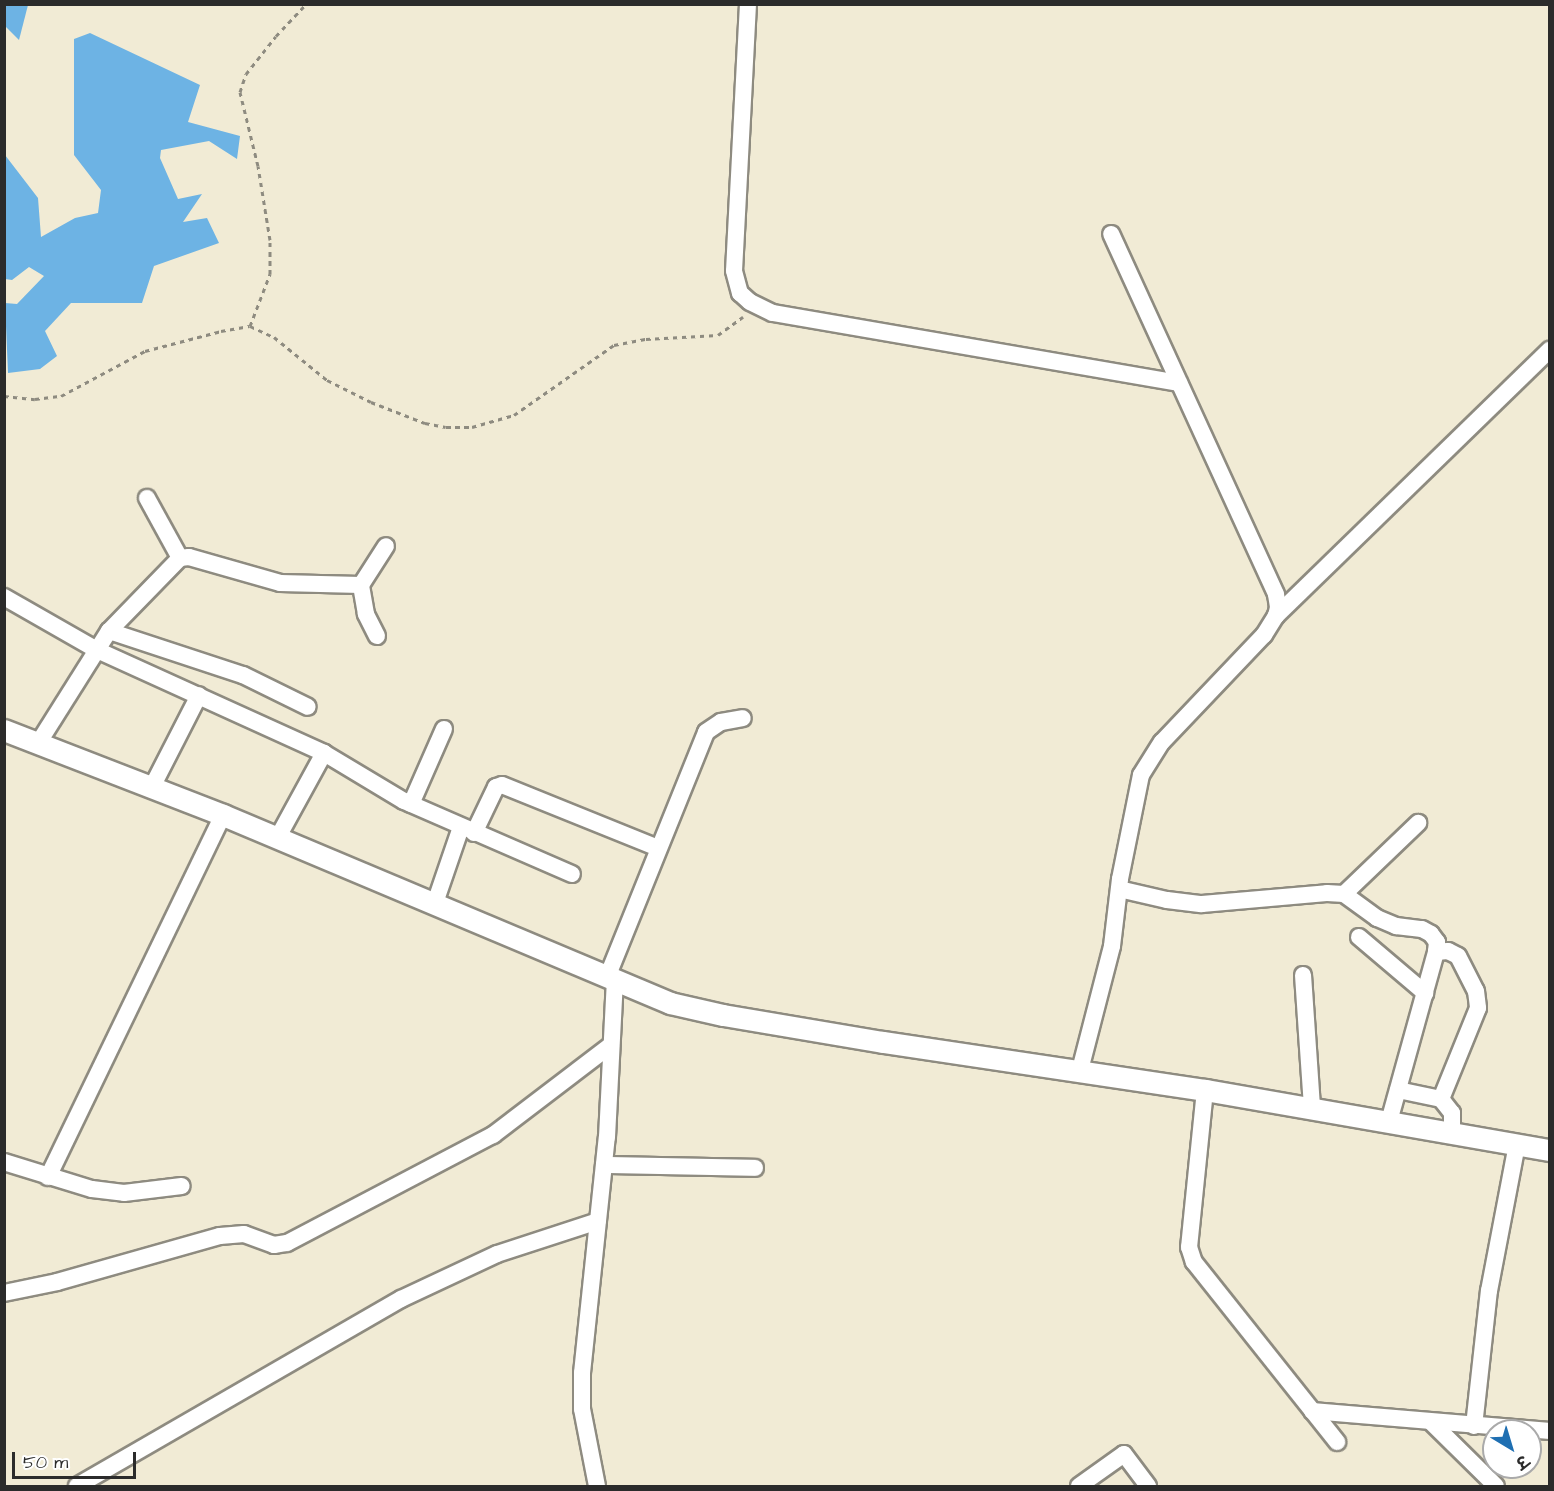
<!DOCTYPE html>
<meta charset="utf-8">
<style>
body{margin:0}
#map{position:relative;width:1554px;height:1491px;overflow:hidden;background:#f1ebd5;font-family:"Architects Daughter","Playpen Sans Deva",sans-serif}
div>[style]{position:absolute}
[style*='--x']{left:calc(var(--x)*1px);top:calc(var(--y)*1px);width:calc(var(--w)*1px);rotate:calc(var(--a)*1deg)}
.water>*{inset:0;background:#6db3e4}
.path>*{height:3px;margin-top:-1.5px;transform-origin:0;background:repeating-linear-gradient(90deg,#8e8b80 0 4.5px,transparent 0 9px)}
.roads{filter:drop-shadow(2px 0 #8e8b80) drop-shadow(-2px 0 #8e8b80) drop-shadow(0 2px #8e8b80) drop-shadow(0 -2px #8e8b80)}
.minor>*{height:16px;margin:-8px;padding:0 8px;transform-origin:8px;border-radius:8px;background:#fff}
.major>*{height:21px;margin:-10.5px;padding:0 10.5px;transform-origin:10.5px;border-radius:10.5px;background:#fff}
span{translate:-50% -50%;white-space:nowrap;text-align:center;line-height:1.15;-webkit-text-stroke:4.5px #fff;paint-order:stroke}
.frame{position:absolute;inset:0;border:6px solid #2b2b2b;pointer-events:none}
.north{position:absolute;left:1482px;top:1419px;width:60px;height:60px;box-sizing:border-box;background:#fff;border:2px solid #aaa;border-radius:50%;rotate:142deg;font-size:16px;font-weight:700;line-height:24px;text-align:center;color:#2b2b2b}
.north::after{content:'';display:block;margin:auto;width:21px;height:27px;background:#1f6fb2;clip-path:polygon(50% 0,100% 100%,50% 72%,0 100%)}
.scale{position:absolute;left:12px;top:1452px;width:124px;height:27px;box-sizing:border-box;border:3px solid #2b2b2b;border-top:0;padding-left:8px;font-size:18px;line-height:21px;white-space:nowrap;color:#2b2b2b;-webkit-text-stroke:4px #fff;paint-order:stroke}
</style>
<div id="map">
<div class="water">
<i style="clip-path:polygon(4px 5px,28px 5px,19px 40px,5px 26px)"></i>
<i style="clip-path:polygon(90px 33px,200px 85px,188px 122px,240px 136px,237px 159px,209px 141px,161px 150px,160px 158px,178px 199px,202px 194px,183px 222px,207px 218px,219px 243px,154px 266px,142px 303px,71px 303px,45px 331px,57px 356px,40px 369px,8px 373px,5px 303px,17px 304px,44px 276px,29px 267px,12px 280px,5px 279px,5px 155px,38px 198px,41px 237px,75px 218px,98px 213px,101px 190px,74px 155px,74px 39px)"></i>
</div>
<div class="path">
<i style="--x:250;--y:326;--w:56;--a:-69"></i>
<i style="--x:270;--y:274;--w:34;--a:-90"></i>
<i style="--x:270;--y:240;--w:75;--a:-99.2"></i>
<i style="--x:258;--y:166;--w:76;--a:-103.7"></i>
<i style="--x:240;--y:92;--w:19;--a:-72"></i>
<i style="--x:246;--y:74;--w:48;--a:-51.7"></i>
<i style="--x:276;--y:36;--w:44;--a:-46.8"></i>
<i style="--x:4;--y:396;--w:31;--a:6"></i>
<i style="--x:35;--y:399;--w:26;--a:-7"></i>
<i style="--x:61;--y:396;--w:95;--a:-28.2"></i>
<i style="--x:145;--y:351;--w:79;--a:-14.7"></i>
<i style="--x:221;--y:331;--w:29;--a:-10"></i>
<i style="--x:250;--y:326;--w:26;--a:25"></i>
<i style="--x:274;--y:337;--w:68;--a:39.1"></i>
<i style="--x:327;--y:380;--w:49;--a:26.6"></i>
<i style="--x:371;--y:402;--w:58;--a:21.3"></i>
<i style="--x:425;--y:423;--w:21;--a:11"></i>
<i style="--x:446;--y:427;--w:26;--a:0"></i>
<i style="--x:472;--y:427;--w:44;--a:-15.9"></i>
<i style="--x:514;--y:415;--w:122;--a:-35"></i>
<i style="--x:614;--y:345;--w:33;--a:-11"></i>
<i style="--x:646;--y:339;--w:72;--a:-3.2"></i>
<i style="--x:718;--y:335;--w:31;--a:-36"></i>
</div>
<div class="roads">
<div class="minor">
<i style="--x:748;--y:4;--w:267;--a:93"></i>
<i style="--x:734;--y:271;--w:23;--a:75"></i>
<i style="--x:740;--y:293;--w:13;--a:42"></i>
<i style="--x:750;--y:302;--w:25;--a:26"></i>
<i style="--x:773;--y:313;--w:412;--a:9.8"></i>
<i style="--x:147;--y:498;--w:68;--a:61.2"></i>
<i style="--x:4;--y:597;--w:107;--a:29.7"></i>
<i style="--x:97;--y:650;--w:249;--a:24.4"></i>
<i style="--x:324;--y:753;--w:93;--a:31"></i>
<i style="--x:404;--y:801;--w:183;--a:23.5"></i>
<i style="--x:1276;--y:616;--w:382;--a:-44.2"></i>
<i style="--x:109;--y:631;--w:141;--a:18.2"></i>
<i style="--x:243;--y:675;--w:72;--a:26.2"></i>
<i style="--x:377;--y:636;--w:25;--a:-117"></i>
<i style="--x:366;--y:614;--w:29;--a:-100"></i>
<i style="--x:361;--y:585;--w:46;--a:-57.3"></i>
<i style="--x:39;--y:742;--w:131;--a:-57.8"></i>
<i style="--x:109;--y:631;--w:102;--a:-45.8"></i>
<i style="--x:180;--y:558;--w:9;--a:-6"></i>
<i style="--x:189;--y:557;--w:95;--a:15.9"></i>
<i style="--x:280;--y:583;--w:81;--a:1.4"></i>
<i style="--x:152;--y:787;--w:103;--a:-62.9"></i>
<i style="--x:411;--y:804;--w:82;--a:-66.3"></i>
<i style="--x:474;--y:833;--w:51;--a:-64.4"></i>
<i style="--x:496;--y:787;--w:6;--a:-18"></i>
<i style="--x:502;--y:785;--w:168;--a:22"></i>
<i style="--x:278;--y:837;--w:96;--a:-61.3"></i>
<i style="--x:1119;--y:889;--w:49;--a:12.9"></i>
<i style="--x:1167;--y:900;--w:35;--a:7"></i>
<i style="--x:1202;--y:904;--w:125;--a:-5"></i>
<i style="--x:1327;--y:893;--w:17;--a:3"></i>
<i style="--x:1344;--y:894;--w:41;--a:36"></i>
<i style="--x:1377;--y:918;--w:21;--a:23"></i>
<i style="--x:1396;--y:926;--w:26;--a:7"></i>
<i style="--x:1422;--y:929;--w:10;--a:29"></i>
<i style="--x:1431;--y:934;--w:10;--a:53"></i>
<i style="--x:1437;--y:942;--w:10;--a:96"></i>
<i style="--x:1436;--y:952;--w:175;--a:105.5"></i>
<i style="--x:1344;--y:894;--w:103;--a:-43.8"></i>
<i style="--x:435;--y:903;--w:80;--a:-71.1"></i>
<i style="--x:1359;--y:937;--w:87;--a:40.3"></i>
<i style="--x:1436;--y:952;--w:12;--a:-5"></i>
<i style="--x:1448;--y:951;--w:11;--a:27"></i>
<i style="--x:1458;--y:956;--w:39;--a:63"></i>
<i style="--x:1476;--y:991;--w:17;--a:83"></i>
<i style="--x:1478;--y:1008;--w:98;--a:112.1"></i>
<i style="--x:608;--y:975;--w:262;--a:-68"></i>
<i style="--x:706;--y:732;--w:18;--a:-34"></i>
<i style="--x:721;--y:722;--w:22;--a:-10"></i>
<i style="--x:1303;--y:975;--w:133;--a:86.1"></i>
<i style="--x:1080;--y:1070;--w:128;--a:-75.5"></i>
<i style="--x:1112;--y:946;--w:67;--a:-83.2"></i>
<i style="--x:1120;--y:879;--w:106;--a:-78.6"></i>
<i style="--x:1141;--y:775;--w:39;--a:-58"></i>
<i style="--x:1162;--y:742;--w:148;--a:-46.4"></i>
<i style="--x:1264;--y:635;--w:22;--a:-58"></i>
<i style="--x:1276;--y:616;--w:9;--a:-77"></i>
<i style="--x:1278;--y:607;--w:13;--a:-99"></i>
<i style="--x:1276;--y:594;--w:396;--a:-114.6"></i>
<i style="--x:1205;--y:1090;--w:158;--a:95.8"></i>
<i style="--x:1189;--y:1247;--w:16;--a:72"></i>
<i style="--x:1194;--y:1262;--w:230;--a:51.5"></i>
<i style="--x:1398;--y:1090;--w:44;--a:11.8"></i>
<i style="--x:1441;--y:1099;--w:18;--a:52"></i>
<i style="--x:1452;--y:1113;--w:20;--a:90"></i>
<i style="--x:4;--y:1162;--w:92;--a:17.1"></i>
<i style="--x:92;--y:1189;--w:32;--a:7"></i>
<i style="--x:124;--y:1193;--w:58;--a:-6.9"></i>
<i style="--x:604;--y:1165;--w:151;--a:1.1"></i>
<i style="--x:48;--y:1177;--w:402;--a:-64.2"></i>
<i style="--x:4;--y:1293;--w:54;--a:-11.7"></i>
<i style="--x:57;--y:1282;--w:169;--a:-15.8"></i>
<i style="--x:220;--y:1236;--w:24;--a:-5"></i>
<i style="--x:244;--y:1234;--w:32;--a:20"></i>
<i style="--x:274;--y:1245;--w:13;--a:-9"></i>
<i style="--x:287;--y:1243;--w:233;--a:-27.7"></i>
<i style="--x:493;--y:1135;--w:148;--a:-37.3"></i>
<i style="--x:1312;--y:1411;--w:239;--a:4.8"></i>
<i style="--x:1431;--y:1422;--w:91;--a:44.6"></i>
<i style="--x:1474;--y:1426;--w:136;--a:-83.7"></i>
<i style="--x:1489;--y:1291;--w:150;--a:-79.2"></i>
<i style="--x:77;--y:1486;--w:374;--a:-30"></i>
<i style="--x:401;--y:1299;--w:106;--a:-25.1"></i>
<i style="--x:497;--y:1254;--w:106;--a:-18.1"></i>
<i style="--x:597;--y:1486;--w:78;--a:-101"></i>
<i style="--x:582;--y:1409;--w:36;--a:-90"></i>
<i style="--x:582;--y:1373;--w:237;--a:-84"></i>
<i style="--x:607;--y:1137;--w:159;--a:-87.1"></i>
<i style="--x:1079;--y:1486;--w:55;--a:-35.4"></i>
<i style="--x:1124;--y:1454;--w:40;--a:53"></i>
</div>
<div class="major">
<i style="--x:4;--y:730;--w:235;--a:21.2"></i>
<i style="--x:223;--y:815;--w:485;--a:22.8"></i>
<i style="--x:670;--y:1003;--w:54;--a:12.8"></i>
<i style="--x:723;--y:1015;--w:162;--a:9.6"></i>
<i style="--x:883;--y:1042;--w:326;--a:8.5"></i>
<i style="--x:1205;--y:1090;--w:350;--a:9.9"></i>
</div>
</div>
<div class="frame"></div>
<div class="north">उ</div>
<div class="scale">50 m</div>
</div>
